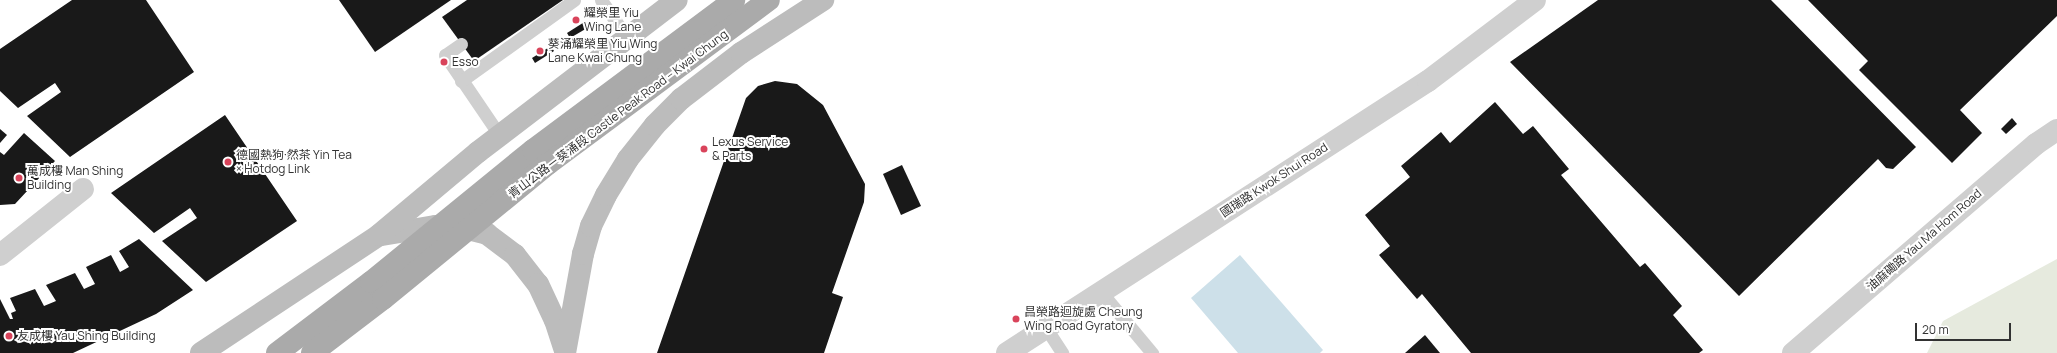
<!DOCTYPE html>
<meta charset="utf-8">
<style>
body{margin:0}
#map{position:relative;width:2057px;height:353px;overflow:hidden;background:#fff;font-family:Manrope,"Noto Sans TC",sans-serif}
div>[style]{position:absolute}
[style*='--x']{left:calc(var(--x)*1px);top:calc(var(--y)*1px);width:calc(var(--w)*1px);rotate:calc(var(--a)*1deg)}
.green>*{inset:0;background:#e6eade}
.water>*{inset:0;background:#cde0e9}
.building>*{inset:0;background:#191919}
.service>*{height:13px;margin:-6.5px;padding:0 6.5px;transform-origin:6.5px;border-radius:6.5px;background:#cfcfcf}
.minor>*{height:22px;margin:-11px;padding:0 11px;transform-origin:11px;border-radius:11px;background:#cfcfcf}
.tertiary>*{height:22px;margin:-11px;padding:0 11px;transform-origin:11px;border-radius:11px;background:#cfcfcf}
.secondary>*{height:22px;margin:-11px;padding:0 11px;transform-origin:11px;border-radius:11px;background:#bcbcbc}
.primary-bridge>*{height:22px;margin:-11px;padding:0 11px;transform-origin:11px;border-radius:11px;background:#aaa}
.dots>*{width:11px;height:11px;translate:-50% -50%;box-sizing:border-box;border:2px solid #fff;border-radius:50%}
span{translate:-50% -50%;white-space:nowrap;text-align:center;line-height:1.15;-webkit-text-stroke:4px #fff;paint-order:stroke}
.poi-label{font-size:12px;color:#323232}
.left{translate:0 -50%;text-align:left}
.street-label{font-size:12px;color:#323232}
.scale{position:absolute;left:1915px;top:323px;width:96px;height:18px;box-sizing:border-box;border:2px solid #323232;border-top:0;padding-left:5px;font-size:12px;line-height:14px;white-space:nowrap;color:#323232;-webkit-text-stroke:3px #fff;paint-order:stroke}
</style>
<div id="map">
<div class="green">
<i style="clip-path:polygon(2057px 259px,2057px 353px,1927px 353px,1943px 321px)"></i>
</div>
<div class="water">
<i style="clip-path:polygon(1240px 255px,1323px 350px,1320px 353px,1238px 353px,1191px 298px)"></i>
</div>
<div class="building">
<i style="clip-path:polygon(72px 0,146px 0,194px 72px,70px 157px,27px 116px,61px 92px,55px 83px,18px 108px,0 91px,0 49px)"></i>
<i style="clip-path:polygon(339px 0,451px 0,375px 52px)"></i>
<i style="clip-path:polygon(467px 0,563px 0,474px 61px,442px 17px)"></i>
<i style="clip-path:polygon(1598px 0,1771px 0,1916px 147px,1893px 169px,1886px 168px,1878px 159px,1739px 296px,1510px 62px)"></i>
<i style="clip-path:polygon(1808px 0,2057px 0,2057px 16px,1960px 110px,1982px 133px,1952px 163px,1859px 70px,1868px 61px)"></i>
<i style="clip-path:polygon(586px 21px,589px 27px,570px 38px,567px 33px)"></i>
<i style="clip-path:polygon(551px 46px,554px 51px,535px 63px,532px 58px)"></i>
<i style="clip-path:polygon(775px 81px,797px 84px,823px 105px,865px 184px,864px 202px,832px 293px,843px 297px,824px 353px,657px 353px,746px 98px,758px 86px)"></i>
<i style="clip-path:polygon(1495px 102px,1523px 134px,1533px 126px,1569px 169px,1561px 175px,1640px 267px,1645px 263px,1682px 306px,1673px 315px,1703px 350px,1699px 353px,1471px 353px,1422px 294px,1417px 299px,1379px 255px,1390px 246px,1365px 215px,1410px 177px,1401px 166px,1441px 132px,1450px 143px)"></i>
<i style="clip-path:polygon(225px 115px,297px 221px,206px 282px,162px 241px,197px 218px,190px 208px,154px 233px,111px 193px)"></i>
<i style="clip-path:polygon(2012px 118px,2017px 124px,2006px 134px,2001px 129px)"></i>
<i style="clip-path:polygon(0 129px,7px 135px,0 143px)"></i>
<i style="clip-path:polygon(24px 133px,55px 161px,15px 204px,0 205px,0 152px,4px 155px)"></i>
<i style="clip-path:polygon(902px 165px,921px 206px,901px 215px,883px 174px)"></i>
<i style="clip-path:polygon(139px 239px,193px 290px,156px 314px,73px 353px,0 353px,0 299px,10px 319px,13px 319px,11px 313px,16px 311px,10px 298px,35px 289px,44px 306px,56px 301px,46px 285px,75px 273px,84px 289px,95px 284px,86px 267px,111px 255px,120px 272px,129px 267px,119px 251px)"></i>
<i style="clip-path:polygon(1425px 335px,1440px 353px,1405px 353px)"></i>
</div>
<div class="service">
<i style="--x:601;--y:0;--w:47;--a:55.3"></i>
<i style="--x:461;--y:44;--w:19;--a:145"></i>
<i style="--x:445;--y:55;--w:98;--a:55.8"></i>
<i style="--x:461;--y:81;--w:139;--a:-35.6"></i>
<i style="--x:1101;--y:292;--w:80;--a:50.1"></i>
<i style="--x:1046;--y:328;--w:30;--a:57"></i>
</div>
<div class="minor">
<i style="--x:0;--y:255;--w:106;--a:-38.5"></i>
<i style="--x:1793;--y:353;--w:321;--a:-40.7"></i>
<i style="--x:2036;--y:144;--w:25;--a:-34"></i>
</div>
<div class="tertiary">
<i style="--x:1007;--y:353;--w:501;--a:-32.87"></i>
<i style="--x:1428;--y:81;--w:134;--a:-37.1"></i>
</div>
<div class="secondary">
<i style="--x:382;--y:235;--w:55;--a:-9.5"></i>
<i style="--x:436;--y:226;--w:20;--a:0"></i>
<i style="--x:456;--y:226;--w:32;--a:14"></i>
<i style="--x:487;--y:234;--w:35;--a:37"></i>
<i style="--x:515;--y:255;--w:37;--a:52"></i>
<i style="--x:538;--y:284;--w:40;--a:65"></i>
<i style="--x:555;--y:320;--w:29;--a:72"></i>
<i style="--x:201;--y:353;--w:214;--a:-33.5"></i>
<i style="--x:379;--y:235;--w:129;--a:-40"></i>
<i style="--x:478;--y:152;--w:250;--a:-37.4"></i>
<i style="--x:565;--y:353;--w:101;--a:-79.7"></i>
<i style="--x:583;--y:254;--w:29;--a:-74"></i>
<i style="--x:591;--y:226;--w:34;--a:-64"></i>
<i style="--x:606;--y:195;--w:42;--a:-58.6"></i>
<i style="--x:628;--y:159;--w:43;--a:-51.5"></i>
<i style="--x:655;--y:125;--w:37;--a:-45"></i>
<i style="--x:681;--y:99;--w:76;--a:-37.5"></i>
<i style="--x:741;--y:53;--w:98;--a:-32.9"></i>
</div>
<div class="primary-bridge">
<i style="--x:277;--y:353;--w:118;--a:-37.1"></i>
<i style="--x:371;--y:282;--w:209;--a:-39.2"></i>
<i style="--x:533;--y:150;--w:251;--a:-36.7"></i>
<i style="--x:312;--y:353;--w:89;--a:-37.3"></i>
<i style="--x:383;--y:299;--w:213;--a:-39.3"></i>
<i style="--x:548;--y:164;--w:275;--a:-36.6"></i>
</div>
<div class="dots">
<i style="left:576px;top:20px;background:#d9445b"></i>
<i style="left:540px;top:51px;background:#d9445b"></i>
<i style="left:444px;top:62px;background:#d9445b"></i>
<i style="left:704px;top:149px;background:#d9445b"></i>
<i style="left:228px;top:162px;background:#d9445b"></i>
<i style="left:19px;top:178px;background:#d9445b"></i>
<i style="left:1016px;top:319px;background:#d9445b"></i>
<i style="left:9px;top:336px;background:#d9445b"></i>
</div>
<div class="poi-label">
<span class="left" style="left:584px;top:20px">耀榮里 Yiu<br>Wing Lane</span>
<span class="left" style="left:548px;top:51px">葵涌耀榮里 Yiu Wing<br>Lane Kwai Chung</span>
<span class="left" style="left:452px;top:62px">Esso</span>
<span class="left" style="left:712px;top:149px">Lexus Service<br>&amp; Parts</span>
<span class="left" style="left:236px;top:162px">德國熱狗·然茶 Yin Tea<br>× Hotdog Link</span>
<span class="left" style="left:27px;top:178px">萬成樓 Man Shing<br>Building</span>
<span class="left" style="left:1024px;top:319px">昌榮路迴旋處 Cheung<br>Wing Road Gyratory</span>
<span class="left" style="left:17px;top:336px">友成樓 Yau Shing Building</span>
</div>
<div class="street-label">
<span style="left:618px;top:114px;rotate:-37deg">青山公路－葵涌段 Castle Peak Road – Kwai Chung</span>
<span style="left:1274px;top:180px;rotate:-33deg">國瑞路 Kwok Shui Road</span>
<span style="left:1924px;top:240px;rotate:-41deg">油麻磡路 Yau Ma Hom Road</span>
</div>
<div class="scale">20 m</div>
</div>
